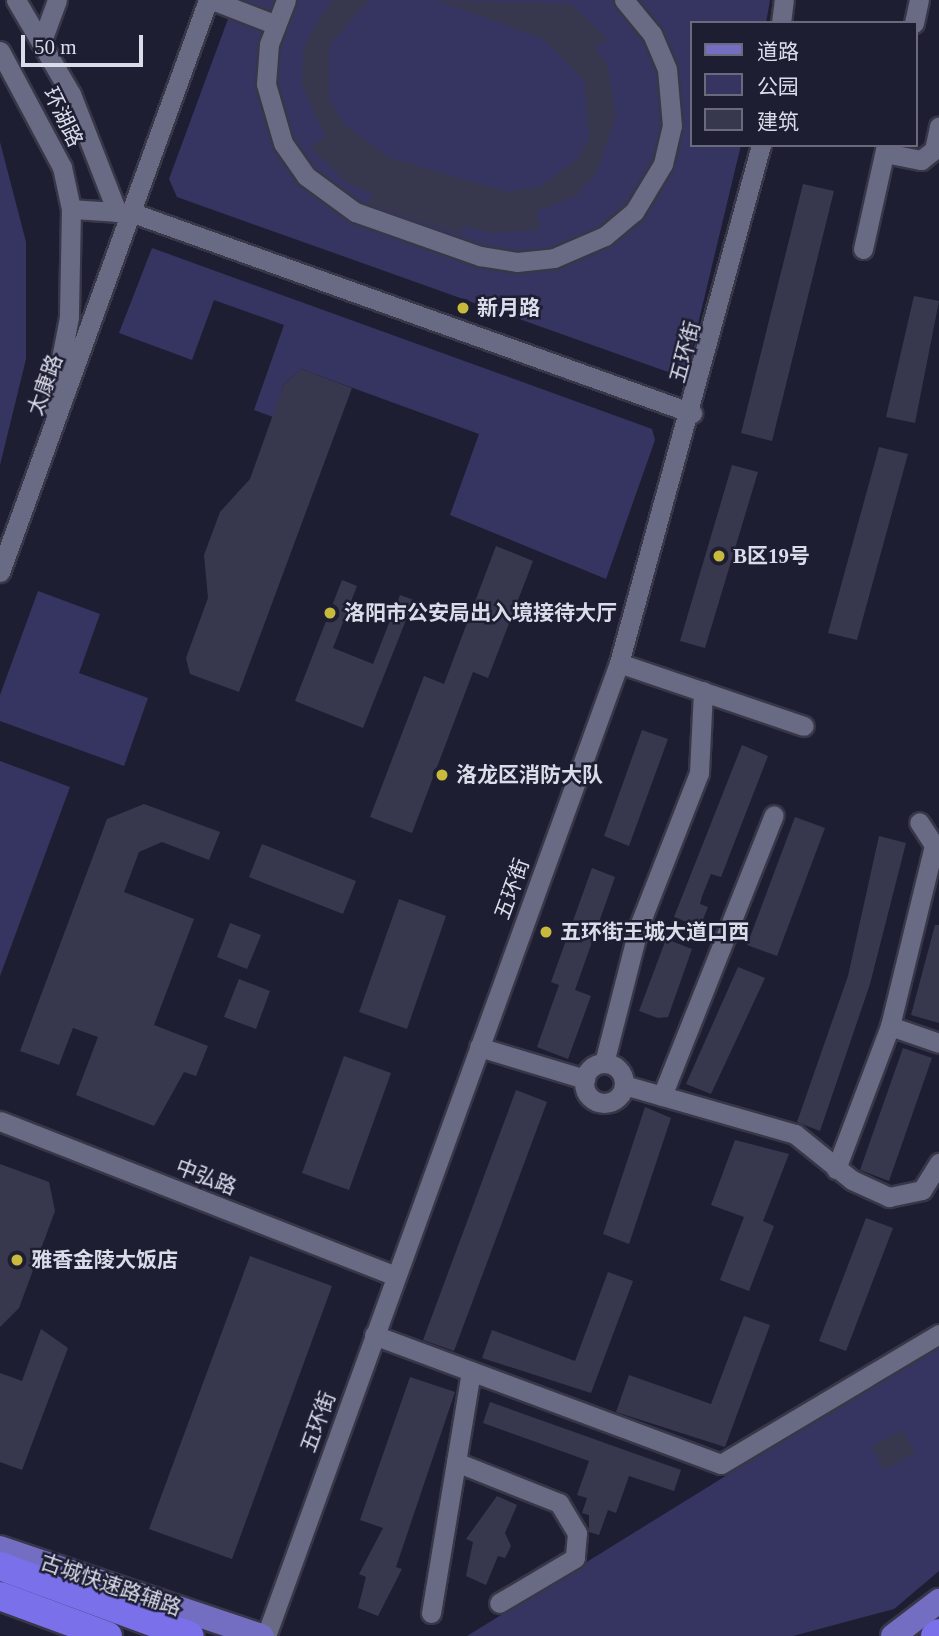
<!DOCTYPE html>
<meta charset="utf-8">
<style>
body{margin:0}
#map{position:relative;width:939px;height:1636px;overflow:hidden;background:#1e1e33;font-family:"Times New Roman","Noto Sans SC",serif}
div>[style]{position:absolute}
[style*='--x']{left:calc(var(--x)*1px);top:calc(var(--y)*1px);width:calc(var(--w)*1px);rotate:calc(var(--a)*1deg)}
.green>*{inset:0;background:#363561}
.building>*{inset:0;background:#37384e}
.roads{filter:drop-shadow(2px 0 #373748) drop-shadow(-2px 0 #373748) drop-shadow(0 2px #373748) drop-shadow(0 -2px #373748)}
.minor>*{height:19px;margin:-9.5px;padding:0 9.5px;transform-origin:9.5px;border-radius:9.5px;background:#696a83}
.minor>.ring{margin:-9.5px;padding:0;box-sizing:content-box;background:none;border:19px solid #696a83;border-radius:50%}
.major>*{height:24px;margin:-12px;padding:0 12px;transform-origin:12px;border-radius:12px;background:#736ec1}
.highway>*{height:28px;margin:-14px;padding:0 14px;transform-origin:14px;border-radius:14px;background:#7970ea}
.dots>*{width:19px;height:19px;translate:-50% -50%;box-sizing:border-box;border:4px solid #1e1e33;border-radius:50%}
span{translate:-50% -50%;white-space:nowrap;text-align:center;line-height:1.15;-webkit-text-stroke:5px #1e1e33;paint-order:stroke}
.street-label{font-size:21px;color:#dbdcea}
.poi-label{font-size:21px;color:#dbdcea;font-weight:700}
.left{translate:0 -50%;text-align:left}
.legend{position:absolute;left:690px;top:21px;width:228px;height:126px;box-sizing:border-box;background:#1e1e33;border:2px solid #6a6a7c;margin:0;padding:9px 12px;list-style:none;font-size:21px;color:#dbdcea}
.legend li{display:flex;align-items:center;gap:14px;height:35px}
.legend b{width:35px;border:2px solid #6a6a7c}
.scale{position:absolute;left:21px;top:35px;width:122px;height:32px;box-sizing:border-box;border:4px solid #dbdcea;border-top:0;padding-left:9px;font-size:21px;line-height:24px;white-space:nowrap;color:#dbdcea;-webkit-text-stroke:5px #1e1e33;paint-order:stroke}
</style>
<div id="map">
<div class="green">
<i style="clip-path:polygon(235px 0,770px 0,766px 23px,692px 23px,692px 145px,741px 145px,685px 378px,177px 197px,169px 179px)"></i>
<i style="clip-path:polygon(0 142px,26px 242px,26px 359px,0 465px)"></i>
<i style="clip-path:polygon(152px 248px,652px 429px,655px 440px,606px 579px,450px 515px,479px 434px,301px 369px,284px 384px,273px 417px,254px 410px,284px 325px,214px 300px,192px 360px,119px 333px)"></i>
<i style="clip-path:polygon(38px 591px,100px 614px,79px 673px,148px 698px,124px 766px,0 721px,0 695px)"></i>
<i style="clip-path:polygon(0 761px,70px 787px,0 976px)"></i>
<i style="clip-path:polygon(939px 1344px,939px 1571px,894px 1609px,793px 1636px,467px 1636px)"></i>
</div>
<div class="building">
<i style="clip-path:polygon(332px 0,369px 0,329px 46px,329px 99px,343px 123px,388px 157px,507px 192px,540px 187px,578px 158px,589px 138px,585px 82px,544px 39px,437px 0,571px 4px,608px 39px,595px 47px,608px 67px,616px 116px,596px 173px,576px 196px,537px 211px,540px 230px,493px 233px,464px 226px,461px 234px,367px 203px,373px 194px,346px 182px,310px 147px,325px 137px,302px 85px,303px 57px,306px 41px)"></i>
<i style="clip-path:polygon(803px 184px,834px 191px,772px 441px,741px 433px)"></i>
<i style="clip-path:polygon(914px 296px,939px 301px,915px 423px,886px 417px)"></i>
<i style="clip-path:polygon(301px 369px,352px 388px,239px 692px,190px 674px,186px 658px,208px 598px,204px 555px,220px 512px,250px 479px,284px 384px)"></i>
<i style="clip-path:polygon(879px 447px,908px 454px,857px 640px,828px 633px)"></i>
<i style="clip-path:polygon(732px 465px,758px 472px,705px 648px,680px 641px)"></i>
<i style="clip-path:polygon(496px 546px,533px 561px,488px 678px,473px 672px,412px 833px,370px 817px,424px 676px,444px 684px)"></i>
<i style="clip-path:polygon(342px 580px,357px 586px,333px 648px,373px 664px,400px 595px,414px 600px,363px 728px,295px 701px)"></i>
<i style="clip-path:polygon(642px 730px,668px 739px,629px 846px,604px 836px)"></i>
<i style="clip-path:polygon(742px 745px,768px 756px,721px 877px,711px 874px,702px 896px,700px 904px,708px 907px,700px 927px,674px 917px)"></i>
<i style="clip-path:polygon(144px 804px,220px 832px,209px 860px,162px 842px,139px 852px,124px 892px,194px 919px,154px 1025px,208px 1046px,196px 1076px,184px 1072px,154px 1126px,76px 1095px,98px 1037px,73px 1028px,59px 1065px,20px 1051px,107px 819px)"></i>
<i style="clip-path:polygon(795px 817px,825px 828px,777px 956px,747px 945px)"></i>
<i style="clip-path:polygon(879px 836px,906px 843px,870px 984px,820px 1131px,797px 1122px,848px 976px)"></i>
<i style="clip-path:polygon(262px 844px,356px 881px,343px 914px,249px 877px)"></i>
<i style="clip-path:polygon(592px 868px,615px 877px,575px 990px,591px 996px,568px 1059px,537px 1047px,559px 985px,551px 982px)"></i>
<i style="clip-path:polygon(399px 899px,446px 916px,407px 1029px,359px 1012px)"></i>
<i style="clip-path:polygon(230px 923px,261px 935px,247px 969px,217px 957px)"></i>
<i style="clip-path:polygon(935px 925px,939px 925px,939px 1023px,911px 1015px)"></i>
<i style="clip-path:polygon(666px 939px,692px 949px,668px 1017px,658px 1018px,639px 1011px)"></i>
<i style="clip-path:polygon(738px 967px,765px 978px,711px 1094px,686px 1084px)"></i>
<i style="clip-path:polygon(239px 979px,270px 991px,256px 1029px,224px 1017px)"></i>
<i style="clip-path:polygon(903px 1048px,932px 1058px,889px 1181px,860px 1170px)"></i>
<i style="clip-path:polygon(344px 1056px,391px 1073px,349px 1190px,302px 1173px)"></i>
<i style="clip-path:polygon(516px 1090px,547px 1102px,454px 1351px,423px 1340px)"></i>
<i style="clip-path:polygon(645px 1107px,671px 1118px,629px 1244px,603px 1234px)"></i>
<i style="clip-path:polygon(735px 1140px,789px 1154px,763px 1221px,774px 1226px,749px 1291px,720px 1280px,744px 1217px,711px 1205px)"></i>
<i style="clip-path:polygon(0 1164px,49px 1182px,55px 1211px,19px 1308px,0 1327px)"></i>
<i style="clip-path:polygon(866px 1218px,893px 1228px,846px 1351px,819px 1341px)"></i>
<i style="clip-path:polygon(250px 1256px,332px 1286px,232px 1559px,149px 1529px)"></i>
<i style="clip-path:polygon(608px 1272px,633px 1281px,591px 1393px,482px 1358px,492px 1330px,575px 1361px)"></i>
<i style="clip-path:polygon(744px 1316px,770px 1325px,725px 1447px,616px 1412px,629px 1375px,711px 1404px)"></i>
<i style="clip-path:polygon(41px 1329px,68px 1348px,22px 1470px,0 1462px,0 1373px,22px 1381px)"></i>
<i style="clip-path:polygon(410px 1377px,455px 1392px,396px 1567px,402px 1569px,378px 1616px,358px 1608px,366px 1577px,359px 1574px,383px 1528px,360px 1520px)"></i>
<i style="clip-path:polygon(490px 1402px,681px 1470px,674px 1491px,629px 1476px,616px 1513px,608px 1510px,599px 1535px,589px 1532px,589px 1515px,582px 1513px,587px 1498px,577px 1495px,589px 1461px,483px 1423px)"></i>
<i style="clip-path:polygon(903px 1430px,915px 1453px,884px 1470px,871px 1446px)"></i>
<i style="clip-path:polygon(497px 1496px,517px 1505px,505px 1533px,511px 1546px,505px 1558px,498px 1556px,486px 1585px,466px 1576px,473px 1542px,466px 1539px)"></i>
</div>
<div class="roads">
<div class="minor">
<i style="--x:16;--y:0;--w:109;--a:59.7"></i>
<i style="--x:71;--y:94;--w:127;--a:68.7"></i>
<i style="--x:212;--y:0;--w:66;--a:21.2"></i>
<i style="--x:286;--y:0;--w:47;--a:111.1"></i>
<i style="--x:269;--y:44;--w:40;--a:94.3"></i>
<i style="--x:266;--y:84;--w:61;--a:73.9"></i>
<i style="--x:283;--y:143;--w:40;--a:55.1"></i>
<i style="--x:306;--y:176;--w:61;--a:36.3"></i>
<i style="--x:355;--y:212;--w:133;--a:19.4"></i>
<i style="--x:480;--y:256;--w:37;--a:9"></i>
<i style="--x:517;--y:262;--w:37;--a:-6"></i>
<i style="--x:554;--y:258;--w:56;--a:-23.3"></i>
<i style="--x:605;--y:236;--w:38;--a:-40"></i>
<i style="--x:634;--y:212;--w:56;--a:-58.9"></i>
<i style="--x:663;--y:164;--w:39;--a:-77"></i>
<i style="--x:672;--y:126;--w:57;--a:-95"></i>
<i style="--x:667;--y:69;--w:38;--a:-113"></i>
<i style="--x:652;--y:34;--w:44;--a:-129.5"></i>
<i style="--x:781;--y:23;--w:23;--a:-83"></i>
<i style="--x:914;--y:23;--w:24;--a:-78"></i>
<i style="--x:43;--y:38;--w:40;--a:-69.8"></i>
<i style="--x:0;--y:51;--w:132;--a:61.9"></i>
<i style="--x:62;--y:167;--w:43;--a:77.9"></i>
<i style="--x:71;--y:209;--w:108;--a:91.1"></i>
<i style="--x:69;--y:317;--w:91;--a:100.8"></i>
<i style="--x:885;--y:153;--w:37;--a:11"></i>
<i style="--x:921;--y:160;--w:16;--a:-38"></i>
<i style="--x:934;--y:150;--w:24;--a:-78"></i>
<i style="--x:71;--y:209;--w:62;--a:3.7"></i>
<i style="--x:133;--y:213;--w:594;--a:19.69"></i>
<i style="--x:863;--y:249;--w:107;--a:-77.5"></i>
<i style="--x:0;--y:572;--w:609;--a:-70.02"></i>
<i style="--x:619;--y:663;--w:195;--a:18.8"></i>
<i style="--x:890;--y:1026;--w:52;--a:19.1"></i>
<i style="--x:479;--y:1047;--w:111;--a:16.8"></i>
<i class="ring" style="left:584px;top:1063px;width:21px;height:21px"></i>
<i style="--x:604;--y:1063;--w:141;--a:-75.7"></i>
<i style="--x:639;--y:926;--w:164;--a:-68.6"></i>
<i style="--x:699;--y:773;--w:82;--a:-87.2"></i>
<i style="--x:624;--y:1085;--w:178;--a:16"></i>
<i style="--x:795;--y:1134;--w:73;--a:38.9"></i>
<i style="--x:852;--y:1180;--w:41;--a:24.7"></i>
<i style="--x:889;--y:1197;--w:34;--a:-12"></i>
<i style="--x:922;--y:1190;--w:32;--a:-58"></i>
<i style="--x:662;--y:1096;--w:302;--a:-68.3"></i>
<i style="--x:0;--y:1121;--w:424;--a:21.4"></i>
<i style="--x:836;--y:1169;--w:153;--a:-69.3"></i>
<i style="--x:890;--y:1026;--w:186;--a:-76.3"></i>
<i style="--x:934;--y:845;--w:27;--a:-123"></i>
<i style="--x:374;--y:1335;--w:370;--a:20.4"></i>
<i style="--x:721;--y:1464;--w:254;--a:-30.8"></i>
<i style="--x:456;--y:1462;--w:111;--a:21.7"></i>
<i style="--x:559;--y:1503;--w:35;--a:59"></i>
<i style="--x:577;--y:1533;--w:25;--a:95"></i>
<i style="--x:575;--y:1558;--w:88;--a:149.4"></i>
<i style="--x:431;--y:1613;--w:245;--a:-80.6"></i>
<i style="--x:266;--y:1636;--w:1035;--a:-70.06"></i>
<i style="--x:619;--y:663;--w:537;--a:-74.67"></i>
</div>
<div class="major">
<i style="--x:0;--y:1548;--w:276;--a:18.6"></i>
<i style="--x:893;--y:1636;--w:58;--a:-37.3"></i>
</div>
<div class="highway">
<i style="--x:0;--y:1566;--w:202;--a:20.2"></i>
<i style="--x:0;--y:1596;--w:115;--a:20.3"></i>
<i style="--x:935;--y:1636;--w:5;--a:-37"></i>
</div>
</div>
<div class="dots">
<i style="left:463px;top:308px;background:#c8bb3b"></i>
<i style="left:719px;top:556px;background:#c8bb3b"></i>
<i style="left:330px;top:613px;background:#c8bb3b"></i>
<i style="left:442px;top:775px;background:#c8bb3b"></i>
<i style="left:546px;top:932px;background:#c8bb3b"></i>
<i style="left:17px;top:1260px;background:#c8bb3b"></i>
</div>
<div class="street-label">
<span style="left:63px;top:117px;rotate:64deg">环湖路</span>
<span style="left:685px;top:352px;rotate:-75deg">五环街</span>
<span style="left:45px;top:385px;rotate:-70deg">太康路</span>
<span style="left:512px;top:889px;rotate:-70deg">五环街</span>
<span style="left:206px;top:1177px;rotate:21deg">中弘路</span>
<span style="left:318px;top:1422px;rotate:-70deg">五环街</span>
<span style="left:111px;top:1585px;rotate:19deg">古城快速路辅路</span>
</div>
<div class="poi-label">
<span class="left" style="left:477px;top:308px">新月路</span>
<span class="left" style="left:733px;top:556px">B区19号</span>
<span class="left" style="left:344px;top:613px">洛阳市公安局出入境接待大厅</span>
<span class="left" style="left:456px;top:775px">洛龙区消防大队</span>
<span class="left" style="left:560px;top:932px">五环街王城大道口西</span>
<span class="left" style="left:31px;top:1260px">雅香金陵大饭店</span>
</div>
<ul class="legend">
<li><b style="height:9px;background:#736ec1"></b>道路</li>
<li><b style="height:19px;background:#363561"></b>公园</li>
<li><b style="height:19px;background:#37384e"></b>建筑</li>
</ul>
<div class="scale">50 m</div>
</div>
